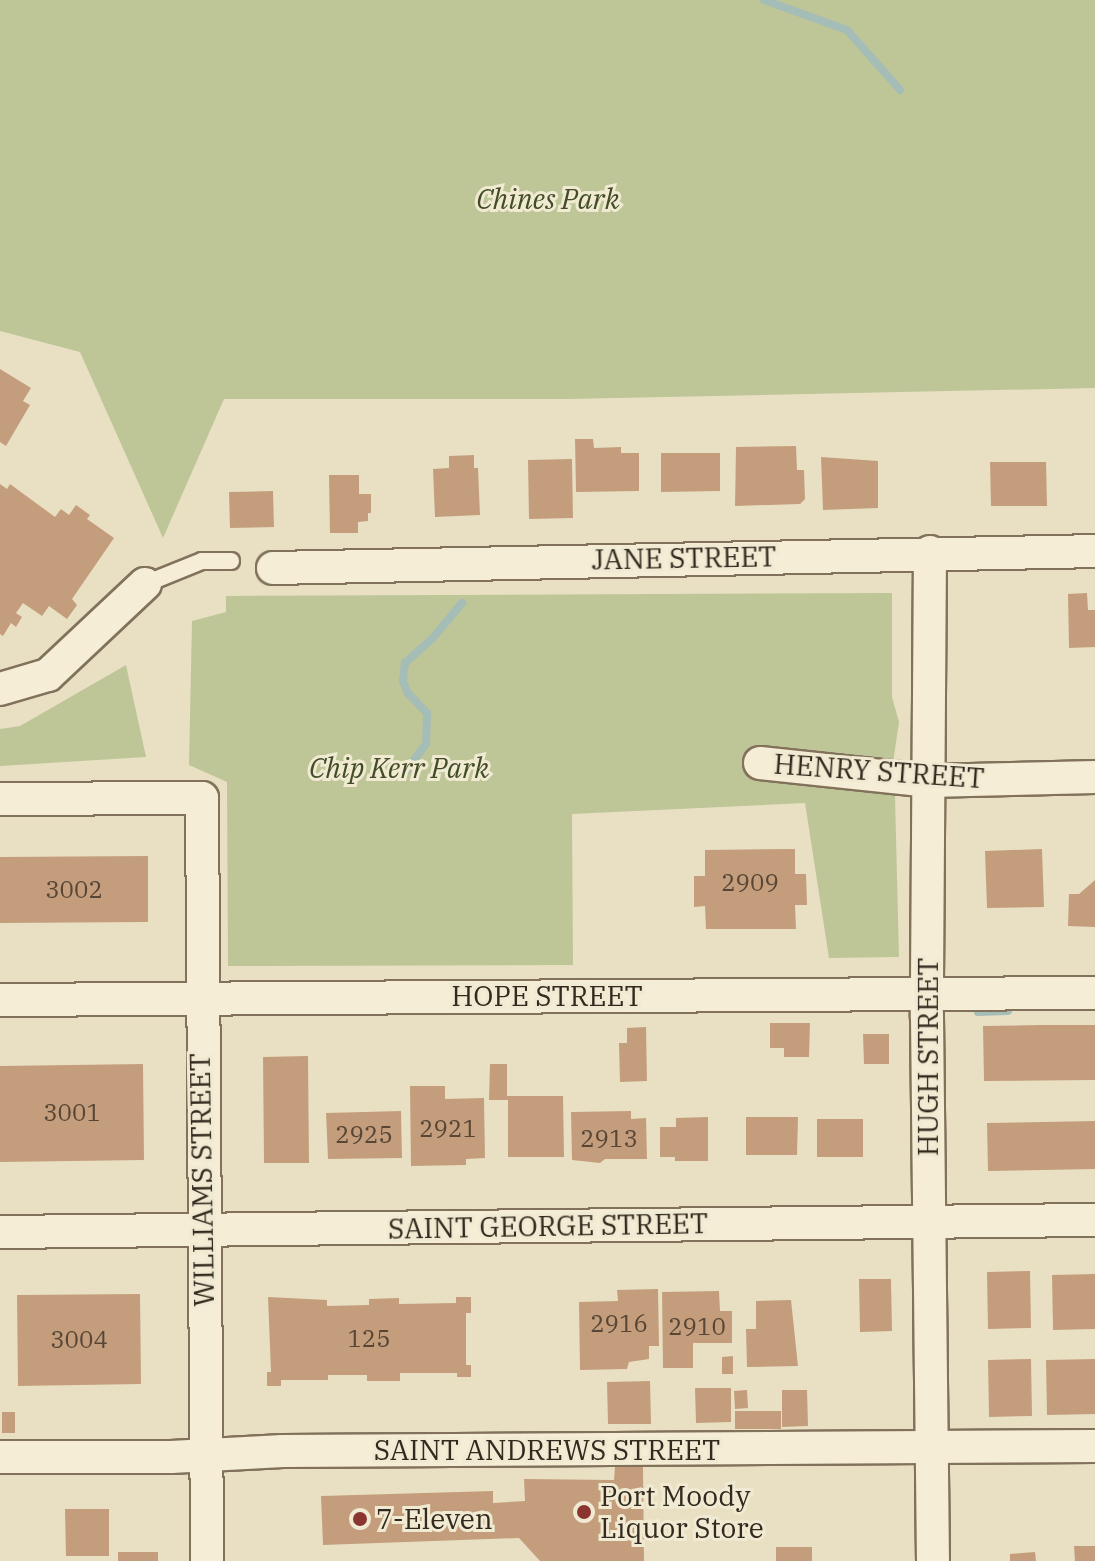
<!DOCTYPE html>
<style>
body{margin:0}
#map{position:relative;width:1095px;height:1561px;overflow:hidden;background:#e9e0c3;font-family:"IBM Plex Serif",serif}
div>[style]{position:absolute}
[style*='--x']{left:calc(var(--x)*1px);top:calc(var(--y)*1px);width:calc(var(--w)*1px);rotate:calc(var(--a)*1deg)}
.green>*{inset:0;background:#bec698}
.stream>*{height:8px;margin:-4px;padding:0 4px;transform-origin:4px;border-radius:4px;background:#a5bdb7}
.building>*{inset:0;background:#c49e7c}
.roads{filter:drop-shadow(2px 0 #82725c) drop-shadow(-2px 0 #82725c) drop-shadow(0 2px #82725c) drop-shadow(0 -2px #82725c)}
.service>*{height:16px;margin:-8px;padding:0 8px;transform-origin:8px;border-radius:8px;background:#f5edd5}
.minor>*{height:32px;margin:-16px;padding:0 16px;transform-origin:16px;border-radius:16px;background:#f5edd5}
.dots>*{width:22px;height:22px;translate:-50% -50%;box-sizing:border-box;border:4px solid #f1ead2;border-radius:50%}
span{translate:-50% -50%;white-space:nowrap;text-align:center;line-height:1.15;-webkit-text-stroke:6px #f1ead2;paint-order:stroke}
.number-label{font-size:24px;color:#574636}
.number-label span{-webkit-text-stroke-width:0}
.park-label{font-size:28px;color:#424d27;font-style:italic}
.street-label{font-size:28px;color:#33291e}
.poi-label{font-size:28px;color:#33291e}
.left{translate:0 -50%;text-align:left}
</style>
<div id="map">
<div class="green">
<i style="clip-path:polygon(0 0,1095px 0,1095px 388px,567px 399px,224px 399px,163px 538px,80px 352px,0 331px)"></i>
<i style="clip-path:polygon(892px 593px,892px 697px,899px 722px,894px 756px,899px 957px,829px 958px,805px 803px,572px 814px,573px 965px,228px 966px,227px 782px,189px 765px,192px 621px,226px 612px,226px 596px)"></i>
<i style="clip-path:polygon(126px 665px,146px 757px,0 766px,0 729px,20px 726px)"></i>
</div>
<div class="stream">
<i style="--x:764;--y:0;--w:88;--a:19.9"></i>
<i style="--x:847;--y:30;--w:80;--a:48.5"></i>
<i style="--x:404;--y:774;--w:37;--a:-54"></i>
<i style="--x:426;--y:744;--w:31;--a:-88"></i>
<i style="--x:427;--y:713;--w:28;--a:-134"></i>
<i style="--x:408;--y:693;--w:13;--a:-113"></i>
<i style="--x:403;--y:681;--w:18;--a:-84"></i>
<i style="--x:405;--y:663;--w:36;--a:-42"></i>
<i style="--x:432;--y:639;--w:47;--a:-50.2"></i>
<i style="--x:978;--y:1012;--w:30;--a:-2"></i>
</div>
<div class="building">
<i style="clip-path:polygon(0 369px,31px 388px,23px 401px,30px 405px,6px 446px,0 442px)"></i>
<i style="clip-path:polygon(575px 439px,593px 439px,594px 448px,621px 447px,621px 453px,639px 453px,639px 491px,576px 492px)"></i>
<i style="clip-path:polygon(796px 446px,797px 470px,804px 470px,805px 499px,800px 504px,735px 506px,736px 447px)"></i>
<i style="clip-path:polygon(661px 453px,720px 453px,720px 491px,661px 492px)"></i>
<i style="clip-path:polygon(474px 455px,474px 468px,478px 468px,480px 515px,435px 517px,433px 469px,449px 468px,449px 456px)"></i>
<i style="clip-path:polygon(821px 457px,878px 461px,878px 508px,823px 510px)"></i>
<i style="clip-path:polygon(572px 459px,573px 518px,529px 519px,528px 460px)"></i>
<i style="clip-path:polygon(990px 462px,1046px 462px,1047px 506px,991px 506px)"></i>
<i style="clip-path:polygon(329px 475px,359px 475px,359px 494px,371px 494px,371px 513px,368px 513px,368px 521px,358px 522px,358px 533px,330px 533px)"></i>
<i style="clip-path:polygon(0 484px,7px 489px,10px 484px,55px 517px,61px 509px,69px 515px,76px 505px,90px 515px,87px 519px,114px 538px,72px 599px,77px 605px,67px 619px,49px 606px,42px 616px,23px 603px,16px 613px,22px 617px,16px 627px,11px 623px,3px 636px,0 634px)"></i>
<i style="clip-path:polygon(273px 491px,274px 527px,230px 528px,229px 492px)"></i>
<i style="clip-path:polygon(1087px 593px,1088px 610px,1095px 610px,1095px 647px,1069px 648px,1068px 594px)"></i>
<i style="clip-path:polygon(795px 849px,795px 874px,806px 874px,807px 905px,795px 905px,796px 929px,706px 929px,705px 906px,694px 907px,694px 876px,705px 876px,705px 850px)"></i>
<i style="clip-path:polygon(1042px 849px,1044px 907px,987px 908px,985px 851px)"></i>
<i style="clip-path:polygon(148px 856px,148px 922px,0 923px,0 857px)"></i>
<i style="clip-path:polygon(1095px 880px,1095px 927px,1068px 926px,1069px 894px,1079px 894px)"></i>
<i style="clip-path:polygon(770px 1023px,810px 1023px,809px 1057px,784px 1057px,784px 1048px,770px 1048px)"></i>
<i style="clip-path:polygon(1041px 1025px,1095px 1025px,1095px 1080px,984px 1081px,983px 1026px)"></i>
<i style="clip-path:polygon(646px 1027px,647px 1081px,620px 1082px,619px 1043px,627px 1043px,627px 1028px)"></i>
<i style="clip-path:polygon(863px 1034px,889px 1034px,889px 1064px,864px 1064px)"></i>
<i style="clip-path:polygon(308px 1056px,309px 1163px,264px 1163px,263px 1057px)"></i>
<i style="clip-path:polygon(143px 1064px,144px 1160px,0 1162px,0 1066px)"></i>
<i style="clip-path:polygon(490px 1064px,507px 1064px,507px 1096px,563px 1096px,564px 1157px,508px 1157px,508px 1100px,489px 1100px)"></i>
<i style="clip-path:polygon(410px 1086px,445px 1086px,445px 1099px,484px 1098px,485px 1158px,466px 1159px,466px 1165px,411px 1166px)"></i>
<i style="clip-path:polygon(401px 1111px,402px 1158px,328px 1159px,326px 1113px)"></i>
<i style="clip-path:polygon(631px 1111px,631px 1119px,646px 1118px,647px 1159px,605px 1159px,600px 1163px,572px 1160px,571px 1112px)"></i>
<i style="clip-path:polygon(708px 1117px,708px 1161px,675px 1161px,675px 1157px,660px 1157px,660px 1127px,676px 1127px,676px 1118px)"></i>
<i style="clip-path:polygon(746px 1117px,798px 1117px,797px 1155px,746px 1155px)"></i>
<i style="clip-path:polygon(817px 1119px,863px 1119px,863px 1157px,817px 1157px)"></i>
<i style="clip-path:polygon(1095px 1121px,1095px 1169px,988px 1171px,987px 1123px)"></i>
<i style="clip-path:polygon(1030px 1271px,1031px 1328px,988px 1329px,987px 1272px)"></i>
<i style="clip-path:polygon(1095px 1274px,1095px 1329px,1053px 1330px,1052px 1275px)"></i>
<i style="clip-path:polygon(859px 1279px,891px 1279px,892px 1331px,860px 1332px)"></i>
<i style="clip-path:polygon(658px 1289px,659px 1346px,649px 1346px,649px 1359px,629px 1362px,627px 1369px,580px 1370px,579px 1302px,618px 1301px,617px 1290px)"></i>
<i style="clip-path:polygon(719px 1291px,720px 1311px,732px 1311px,732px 1343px,693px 1343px,693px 1368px,663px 1368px,662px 1292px)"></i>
<i style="clip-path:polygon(140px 1294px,141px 1384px,18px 1386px,17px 1295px)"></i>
<i style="clip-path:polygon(268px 1297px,327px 1300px,327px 1306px,369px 1305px,369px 1299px,399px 1298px,399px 1304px,456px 1303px,456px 1297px,471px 1297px,471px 1313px,466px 1313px,466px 1365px,471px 1365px,471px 1377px,457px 1377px,457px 1373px,400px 1373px,400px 1381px,367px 1381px,367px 1375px,328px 1375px,328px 1380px,281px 1380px,281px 1386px,267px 1386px,267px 1372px,271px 1372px)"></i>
<i style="clip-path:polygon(791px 1300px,798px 1366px,747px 1367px,746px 1329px,756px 1329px,756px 1301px)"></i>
<i style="clip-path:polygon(733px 1356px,733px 1374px,722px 1374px,722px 1357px)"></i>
<i style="clip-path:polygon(1031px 1359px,1032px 1416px,989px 1417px,988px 1360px)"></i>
<i style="clip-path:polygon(1095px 1359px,1095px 1414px,1047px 1415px,1046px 1360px)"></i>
<i style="clip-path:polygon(650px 1381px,651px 1424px,608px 1424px,607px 1382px)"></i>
<i style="clip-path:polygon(695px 1388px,731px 1388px,731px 1422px,696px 1423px)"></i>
<i style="clip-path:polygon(747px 1390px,748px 1408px,735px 1409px,734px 1391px)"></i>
<i style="clip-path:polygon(782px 1390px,807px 1390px,808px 1426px,782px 1427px)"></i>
<i style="clip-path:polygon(735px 1411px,781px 1411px,781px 1429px,735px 1429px)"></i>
<i style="clip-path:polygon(2px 1412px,15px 1412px,15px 1433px,2px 1433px)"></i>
<i style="clip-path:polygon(615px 1467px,643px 1467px,644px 1561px,540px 1561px,519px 1538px,323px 1545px,321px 1496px,493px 1491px,493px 1503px,525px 1501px,524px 1479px,614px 1480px)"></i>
<i style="clip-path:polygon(65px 1509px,109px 1509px,109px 1556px,66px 1556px)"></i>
<i style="clip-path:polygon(1074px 1546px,1095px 1546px,1095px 1561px,1075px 1561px)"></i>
<i style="clip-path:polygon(776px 1547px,812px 1547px,812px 1561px,776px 1561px)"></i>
<i style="clip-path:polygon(118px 1552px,158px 1552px,158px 1561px,118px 1561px)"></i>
<i style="clip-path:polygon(1035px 1552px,1036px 1561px,1010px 1561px,1010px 1554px)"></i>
</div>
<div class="roads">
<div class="service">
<i style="--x:145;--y:584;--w:61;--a:-22"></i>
<i style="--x:202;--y:561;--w:29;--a:0"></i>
</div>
<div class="minor">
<i style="--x:930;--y:552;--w:465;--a:90.4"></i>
<i style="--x:927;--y:1017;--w:544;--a:89.37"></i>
<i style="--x:273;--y:568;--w:822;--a:-1.18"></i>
<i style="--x:0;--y:689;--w:50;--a:-16.3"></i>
<i style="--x:48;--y:675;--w:133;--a:-43.2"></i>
<i style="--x:760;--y:763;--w:169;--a:6.1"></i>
<i style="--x:928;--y:781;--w:167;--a:-1.4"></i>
<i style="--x:0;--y:799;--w:202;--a:-0.3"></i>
<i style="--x:202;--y:798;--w:763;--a:89.62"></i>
<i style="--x:0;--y:1000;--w:1095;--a:-0.37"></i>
<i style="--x:0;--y:1232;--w:1095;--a:-0.63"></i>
<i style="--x:0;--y:1457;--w:171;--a:0"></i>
<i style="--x:171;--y:1457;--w:112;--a:-3.1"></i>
<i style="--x:283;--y:1451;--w:812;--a:-0.35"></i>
</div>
</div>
<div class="dots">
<i style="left:584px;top:1512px;background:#8b3531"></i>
<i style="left:360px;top:1519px;background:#8b3531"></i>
</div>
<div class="number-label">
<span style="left:750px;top:883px">2909</span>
<span style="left:74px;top:890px">3002</span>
<span style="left:72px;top:1113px">3001</span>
<span style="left:448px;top:1129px">2921</span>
<span style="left:364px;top:1135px">2925</span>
<span style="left:609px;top:1139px">2913</span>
<span style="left:619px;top:1324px">2916</span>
<span style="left:697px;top:1327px">2910</span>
<span style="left:369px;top:1339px">125</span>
<span style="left:79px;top:1340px">3004</span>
</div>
<div class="park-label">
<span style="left:548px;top:199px">Chines Park</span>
<span style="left:399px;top:768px">Chip Kerr Park</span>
</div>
<div class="street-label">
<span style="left:684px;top:558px;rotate:-1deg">JANE STREET</span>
<span style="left:879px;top:771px;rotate:4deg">HENRY STREET</span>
<span style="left:547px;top:996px">HOPE STREET</span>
<span style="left:928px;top:1057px;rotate:-90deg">HUGH STREET</span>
<span style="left:202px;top:1180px;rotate:-91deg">WILLIAMS STREET</span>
<span style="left:548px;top:1226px;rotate:-1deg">SAINT GEORGE STREET</span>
<span style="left:547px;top:1450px">SAINT ANDREWS STREET</span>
</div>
<div class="poi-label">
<span class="left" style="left:600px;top:1512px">Port Moody<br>Liquor Store</span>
<span class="left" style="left:376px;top:1519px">7-Eleven</span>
</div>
</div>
